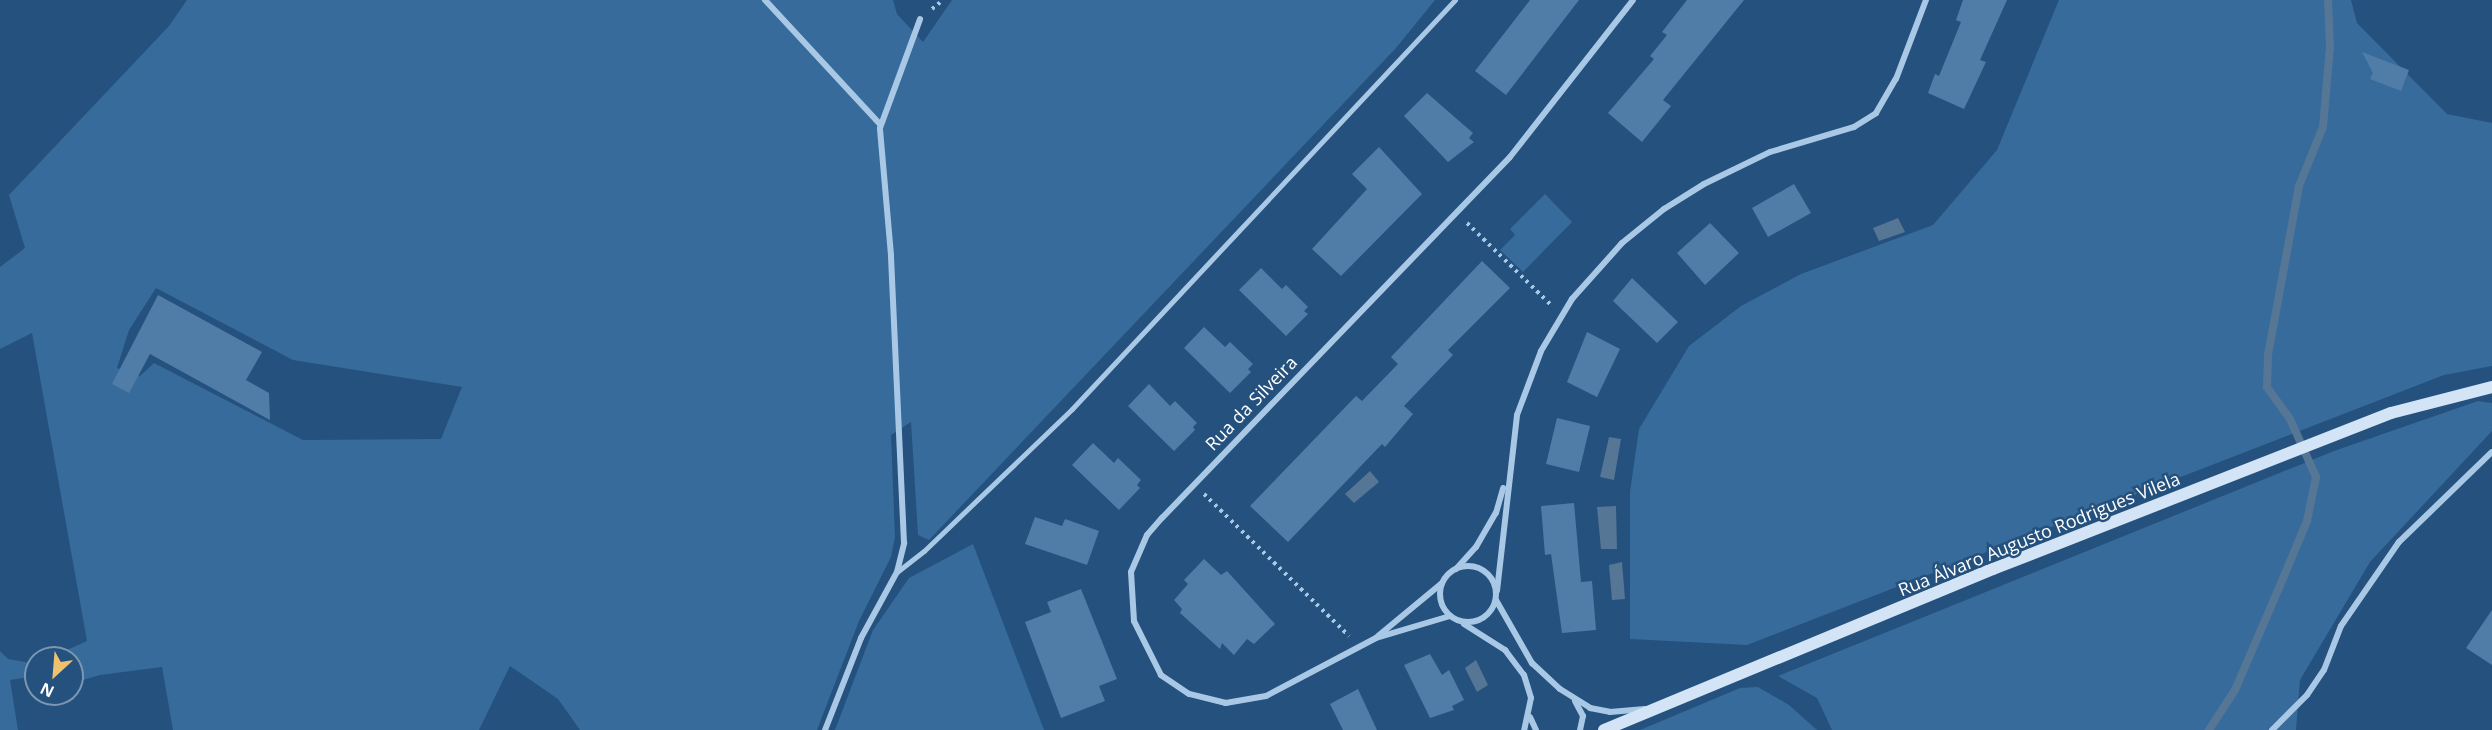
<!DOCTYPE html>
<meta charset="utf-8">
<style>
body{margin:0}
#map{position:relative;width:2492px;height:730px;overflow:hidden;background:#24517d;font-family:"Open Sans",sans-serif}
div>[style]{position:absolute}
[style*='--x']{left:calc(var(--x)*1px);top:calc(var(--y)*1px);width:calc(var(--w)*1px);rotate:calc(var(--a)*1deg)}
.green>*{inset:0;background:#376b9b}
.water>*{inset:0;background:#567696}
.stream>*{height:8px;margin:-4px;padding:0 4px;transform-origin:4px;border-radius:4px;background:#567696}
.building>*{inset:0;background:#507da8}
.path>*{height:4px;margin-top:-2px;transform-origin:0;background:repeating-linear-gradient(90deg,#a9c8e6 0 3px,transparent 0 7.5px)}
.lane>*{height:4.5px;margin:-2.25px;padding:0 2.25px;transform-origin:2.25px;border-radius:2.25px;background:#a9c8e6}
.street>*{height:6px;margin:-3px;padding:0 3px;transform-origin:3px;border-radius:3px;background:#a9c8e6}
.street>.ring{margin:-3px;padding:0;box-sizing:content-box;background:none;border:6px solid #a9c8e6;border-radius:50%}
.secondary>*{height:12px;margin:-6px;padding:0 6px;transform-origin:6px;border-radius:6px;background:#d2e4f5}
span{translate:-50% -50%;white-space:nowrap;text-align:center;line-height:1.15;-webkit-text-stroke:5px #24517d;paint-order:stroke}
.street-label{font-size:18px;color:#fff}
.north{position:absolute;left:24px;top:646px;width:60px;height:60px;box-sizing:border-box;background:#24517d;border:2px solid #7c97b1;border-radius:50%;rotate:206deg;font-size:16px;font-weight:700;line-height:24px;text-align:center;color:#fff}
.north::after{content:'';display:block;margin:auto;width:21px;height:27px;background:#f0c16c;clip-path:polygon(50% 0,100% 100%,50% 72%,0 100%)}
</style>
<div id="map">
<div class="green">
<i style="clip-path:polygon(evenodd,187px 0,893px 0,897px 14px,923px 42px,952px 0,1435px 0,1396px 48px,929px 540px,918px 535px,911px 422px,891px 435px,895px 537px,891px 557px,859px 621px,817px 730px,580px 730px,558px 699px,510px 666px,479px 730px,173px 730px,162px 667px,100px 675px,76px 682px,72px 658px,49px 658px,87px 641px,32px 333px,0 349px,0 267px,25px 248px,9px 195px,169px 26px,187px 0,156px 288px,293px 360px,462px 387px,441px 439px,303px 440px,154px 363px,140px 376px,117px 368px,129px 330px,156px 288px)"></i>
<i style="clip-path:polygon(2059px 0,2351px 0,2357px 23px,2447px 114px,2492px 123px,2492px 366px,2444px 375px,1747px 645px,1630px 639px,1630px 492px,1639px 429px,1689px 346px,1741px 306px,1801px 274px,1933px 225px,1997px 150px)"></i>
<i style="clip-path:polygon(1545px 194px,1572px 222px,1523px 272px,1500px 250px,1515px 235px,1510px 229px)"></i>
<i style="clip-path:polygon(2478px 401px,2492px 403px,2492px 431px,2370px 562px,2300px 680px,2296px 730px,1832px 730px,1817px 698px,1778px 676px,2334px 451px)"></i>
<i style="clip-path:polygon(973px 544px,1044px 730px,835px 730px,873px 630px,909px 578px)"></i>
<i style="clip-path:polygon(0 651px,8px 659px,36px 664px,36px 676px,10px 680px,18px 730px,0 730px)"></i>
<i style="clip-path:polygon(1758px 687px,1789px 705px,1817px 730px,1640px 730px,1740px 688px)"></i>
</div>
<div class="water">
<i style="clip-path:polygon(1898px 218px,1905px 232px,1879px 241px,1873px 228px)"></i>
<i style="clip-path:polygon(1609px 437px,1621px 439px,1614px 480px,1600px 477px)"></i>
<i style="clip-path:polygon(1370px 471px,1379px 482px,1354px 503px,1345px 494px)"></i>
<i style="clip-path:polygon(1616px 506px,1617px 549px,1601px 549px,1597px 507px)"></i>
<i style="clip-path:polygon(1622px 562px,1625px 599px,1612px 600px,1609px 565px)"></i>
<i style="clip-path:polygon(1476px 660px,1488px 685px,1477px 692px,1465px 668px)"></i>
</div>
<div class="stream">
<i style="--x:2209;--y:730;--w:48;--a:-57"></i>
<i style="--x:2235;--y:690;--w:111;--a:-66.7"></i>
<i style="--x:2279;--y:588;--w:73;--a:-67.3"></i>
<i style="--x:2307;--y:521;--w:45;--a:-78.4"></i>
<i style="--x:2316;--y:477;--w:64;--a:-114.1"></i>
<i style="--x:2290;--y:419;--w:39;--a:-126"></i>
<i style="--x:2267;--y:387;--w:32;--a:-88"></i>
<i style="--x:2268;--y:355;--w:172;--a:-79.6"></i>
<i style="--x:2299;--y:186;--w:64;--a:-67.9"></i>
<i style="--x:2323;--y:127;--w:80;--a:-85"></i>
<i style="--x:2330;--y:47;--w:47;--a:-92.4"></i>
</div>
<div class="building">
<i style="clip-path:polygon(1530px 0,1579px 0,1506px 95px,1475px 71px)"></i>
<i style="clip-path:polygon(1687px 0,1744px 0,1663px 100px,1671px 106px,1642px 142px,1608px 113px,1654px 59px,1650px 56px,1667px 35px,1662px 32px)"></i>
<i style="clip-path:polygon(1963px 0,2007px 0,1980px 60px,1986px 62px,1964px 109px,1928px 93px,1935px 74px,1939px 76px,1961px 22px,1956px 20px)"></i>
<i style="clip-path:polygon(2362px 52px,2409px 70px,2401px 91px,2370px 79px,2373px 73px)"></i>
<i style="clip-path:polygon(1427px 93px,1473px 133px,1469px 138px,1474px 142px,1448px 162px,1404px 116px)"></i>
<i style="clip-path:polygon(1379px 147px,1422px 194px,1341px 276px,1312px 249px,1367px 189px,1352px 174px)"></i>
<i style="clip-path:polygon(1794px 184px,1811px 213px,1768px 237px,1752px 208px)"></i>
<i style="clip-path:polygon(1710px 223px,1739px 253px,1705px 285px,1677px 253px)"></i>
<i style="clip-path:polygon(1482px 261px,1510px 288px,1448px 350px,1453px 355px,1404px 406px,1413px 414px,1385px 447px,1382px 444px,1288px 542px,1250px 506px,1356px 396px,1362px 401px,1398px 364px,1391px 357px)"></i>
<i style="clip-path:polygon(1261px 268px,1282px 289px,1286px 285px,1308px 307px,1304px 311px,1308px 314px,1286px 336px,1239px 290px)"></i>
<i style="clip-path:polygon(1632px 278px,1678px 322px,1657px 343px,1613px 301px)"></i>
<i style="clip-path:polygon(158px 295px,262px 352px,246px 380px,269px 393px,270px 420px,150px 354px,129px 393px,112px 384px)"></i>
<i style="clip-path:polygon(1204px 327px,1225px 347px,1230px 342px,1253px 364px,1248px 369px,1251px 372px,1230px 393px,1184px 348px)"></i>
<i style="clip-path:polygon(1587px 332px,1620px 349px,1597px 397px,1567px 382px)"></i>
<i style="clip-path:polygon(1149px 384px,1170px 406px,1175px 401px,1197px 423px,1193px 427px,1195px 430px,1174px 451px,1128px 406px)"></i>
<i style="clip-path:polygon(1557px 418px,1590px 426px,1579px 472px,1546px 464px)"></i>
<i style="clip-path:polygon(1093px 443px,1114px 463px,1118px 458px,1141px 480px,1137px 485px,1140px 488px,1119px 510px,1072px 465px)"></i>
<i style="clip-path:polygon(1574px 503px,1581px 582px,1592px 581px,1596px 630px,1562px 633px,1551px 554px,1545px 555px,1541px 506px)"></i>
<i style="clip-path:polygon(1035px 517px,1062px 526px,1065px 519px,1099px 531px,1087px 565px,1025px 544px)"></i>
<i style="clip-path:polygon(1204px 559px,1221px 575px,1227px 571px,1275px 624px,1254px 644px,1247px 639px,1234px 655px,1222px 643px,1220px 649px,1180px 613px,1182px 609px,1174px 600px,1188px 584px,1184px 580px)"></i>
<i style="clip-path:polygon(1081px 589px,1117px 679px,1099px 686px,1105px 701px,1061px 718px,1025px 622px,1051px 612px,1047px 602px)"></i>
<i style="clip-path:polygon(2492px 610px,2492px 665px,2466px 648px)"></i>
<i style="clip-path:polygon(1430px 654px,1442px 675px,1449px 670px,1464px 700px,1452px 706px,1454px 710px,1430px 718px,1404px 665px)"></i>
<i style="clip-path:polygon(1358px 689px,1377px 730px,1343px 730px,1330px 704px)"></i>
</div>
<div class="path">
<i style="--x:932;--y:9;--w:14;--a:-39"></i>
<i style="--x:1467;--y:223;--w:116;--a:44.3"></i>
<i style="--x:1204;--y:494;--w:203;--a:44.4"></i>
</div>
<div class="lane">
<i style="--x:897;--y:572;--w:34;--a:-38"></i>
<i style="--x:924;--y:551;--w:205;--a:-43.8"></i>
<i style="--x:1072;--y:409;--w:560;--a:-46.88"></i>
</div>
<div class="street">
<i style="--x:765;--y:0;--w:169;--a:47.2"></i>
<i class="ring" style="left:1440px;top:566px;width:50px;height:50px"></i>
<i style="--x:1456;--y:569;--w:30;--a:-48"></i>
<i style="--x:1476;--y:547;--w:39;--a:-60"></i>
<i style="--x:1496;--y:513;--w:26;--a:-74"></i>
<i style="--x:1497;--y:591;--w:177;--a:-83.5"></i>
<i style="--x:1517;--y:415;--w:68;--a:-69.4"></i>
<i style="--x:1541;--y:351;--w:61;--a:-59.2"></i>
<i style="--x:1572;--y:299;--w:75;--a:-48.2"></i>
<i style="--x:1622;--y:243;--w:54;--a:-39"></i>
<i style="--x:1664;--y:209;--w:47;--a:-32"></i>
<i style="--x:1704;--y:184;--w:73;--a:-25.9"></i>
<i style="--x:1770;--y:152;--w:88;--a:-16.6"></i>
<i style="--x:1854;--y:127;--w:26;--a:-32"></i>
<i style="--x:1876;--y:113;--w:39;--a:-60"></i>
<i style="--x:1896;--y:79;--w:85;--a:-69.2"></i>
<i style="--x:1496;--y:600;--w:73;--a:60.3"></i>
<i style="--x:1532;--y:663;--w:38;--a:43"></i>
<i style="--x:1560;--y:689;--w:36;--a:32"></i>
<i style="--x:1590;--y:708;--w:20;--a:11"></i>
<i style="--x:1610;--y:712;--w:35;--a:-5"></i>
<i style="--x:1450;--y:616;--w:77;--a:163.4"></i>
<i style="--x:1376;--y:638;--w:124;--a:152.2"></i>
<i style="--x:1266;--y:696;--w:41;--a:170.1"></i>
<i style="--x:1226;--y:703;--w:38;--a:-166"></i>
<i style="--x:1189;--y:694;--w:34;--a:-146"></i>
<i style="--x:1161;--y:675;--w:60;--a:-116.6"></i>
<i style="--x:1134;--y:621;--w:49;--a:-93.5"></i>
<i style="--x:1131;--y:572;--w:40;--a:-66.6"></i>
<i style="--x:1147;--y:535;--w:23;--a:-49"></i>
<i style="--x:1162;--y:518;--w:501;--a:-46.05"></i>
<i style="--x:1510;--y:157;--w:199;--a:-51.9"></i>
<i style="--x:1464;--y:624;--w:49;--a:32.4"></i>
<i style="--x:1505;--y:650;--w:31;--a:53"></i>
<i style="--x:1524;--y:675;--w:24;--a:73"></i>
<i style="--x:1531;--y:698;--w:33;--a:102"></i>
<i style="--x:1378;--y:636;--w:83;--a:-39.6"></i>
<i style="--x:1575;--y:701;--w:17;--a:62"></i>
<i style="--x:1583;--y:716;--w:14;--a:102"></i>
<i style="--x:1530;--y:717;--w:14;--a:65"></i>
<i style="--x:825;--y:730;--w:99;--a:-68.6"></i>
<i style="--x:861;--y:638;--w:75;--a:-61.4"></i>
<i style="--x:897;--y:572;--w:30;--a:-76"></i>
<i style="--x:904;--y:543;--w:288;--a:-92.6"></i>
<i style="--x:891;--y:255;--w:127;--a:-95"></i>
<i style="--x:880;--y:128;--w:116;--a:-69.8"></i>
<i style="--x:2272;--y:730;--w:49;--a:-45"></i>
<i style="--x:2307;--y:695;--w:30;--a:-56"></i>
<i style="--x:2324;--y:670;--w:47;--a:-68.9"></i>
<i style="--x:2341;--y:626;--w:102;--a:-55.4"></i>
<i style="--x:2399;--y:542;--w:129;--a:-44.1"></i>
</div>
<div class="secondary">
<i style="--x:1604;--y:730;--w:421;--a:-22.5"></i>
<i style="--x:1993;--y:569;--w:427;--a:-21.4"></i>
<i style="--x:2391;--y:413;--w:104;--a:-14.4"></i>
</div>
<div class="street-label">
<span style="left:1251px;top:403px;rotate:-46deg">Rua da Silveira</span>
<span style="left:2039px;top:534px;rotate:-22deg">Rua Álvaro Augusto Rodrigues Vilela</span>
</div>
<div class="north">N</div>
</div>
